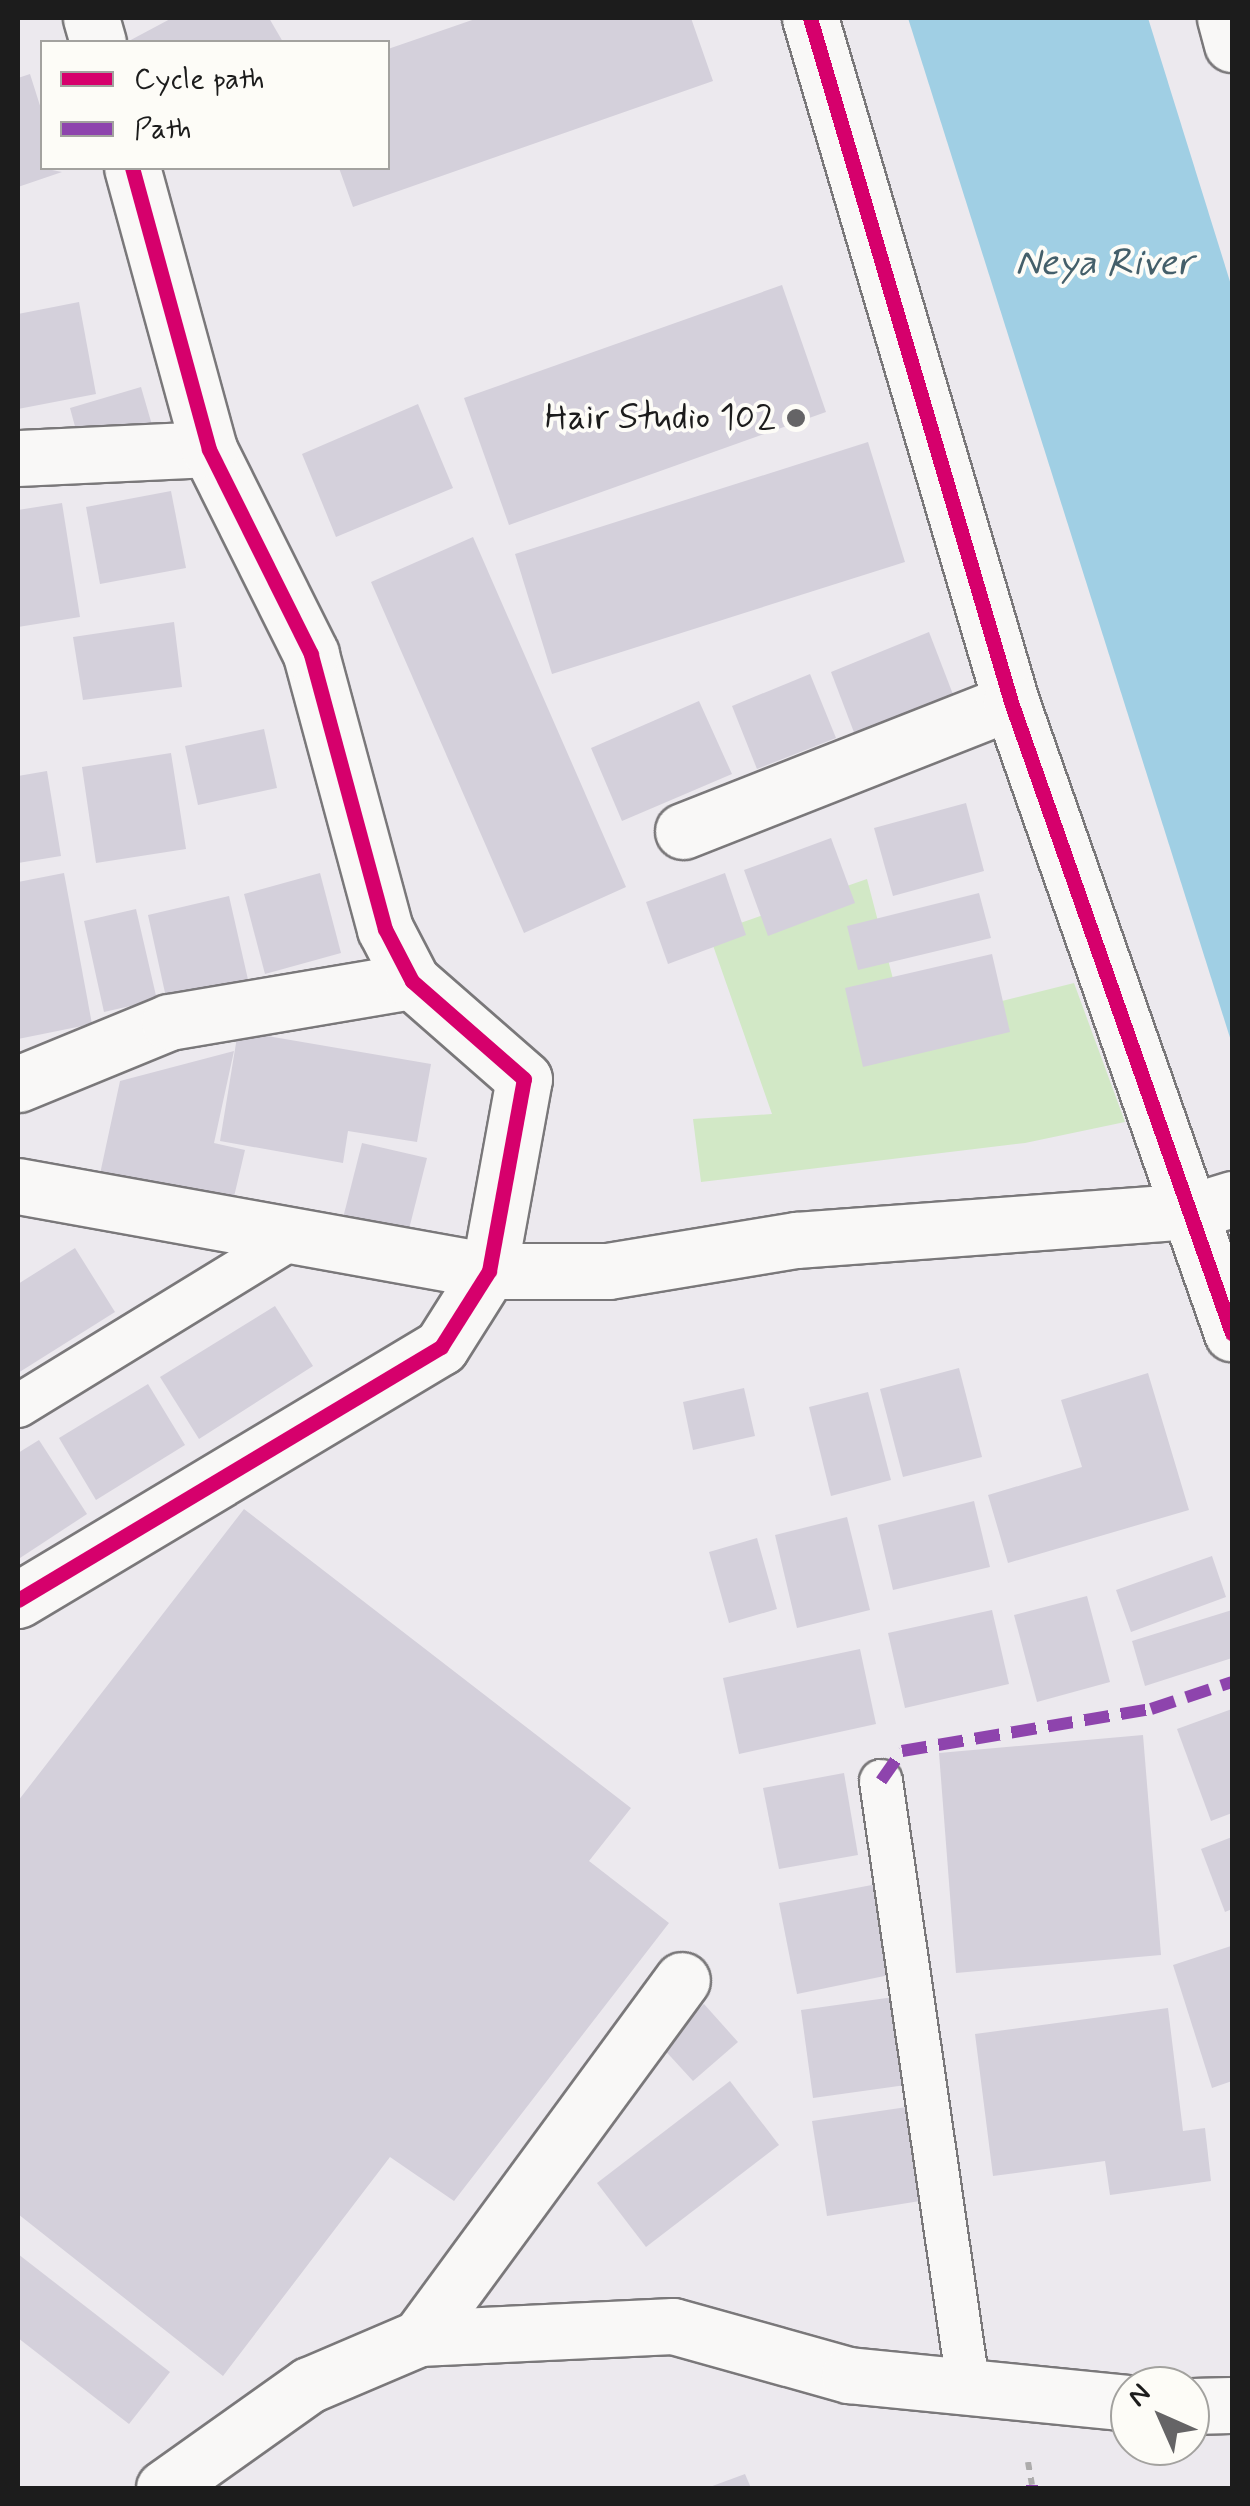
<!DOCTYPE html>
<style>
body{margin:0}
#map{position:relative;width:1250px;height:2506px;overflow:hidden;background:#ece9ee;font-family:Mynerve,sans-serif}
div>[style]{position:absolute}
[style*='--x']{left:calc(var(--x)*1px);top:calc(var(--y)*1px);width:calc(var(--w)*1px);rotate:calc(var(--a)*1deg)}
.green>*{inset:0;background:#d2e8c6}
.water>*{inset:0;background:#a0cfe4}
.building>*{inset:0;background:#d4d0db}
.path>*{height:6px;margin-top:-3px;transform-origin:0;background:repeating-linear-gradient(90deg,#adacac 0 8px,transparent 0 16px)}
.roads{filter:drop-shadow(2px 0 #7a787a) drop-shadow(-2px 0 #7a787a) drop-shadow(0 2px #7a787a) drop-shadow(0 -2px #7a787a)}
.lane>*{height:42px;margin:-21px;padding:0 21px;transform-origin:21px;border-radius:21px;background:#f9f8f7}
.street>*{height:55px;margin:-27.5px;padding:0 27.5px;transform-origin:27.5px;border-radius:27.5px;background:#f9f8f7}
.secondary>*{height:55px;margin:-27.5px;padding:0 27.5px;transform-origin:27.5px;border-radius:27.5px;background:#f9f8f7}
.quiet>*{height:12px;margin-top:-6px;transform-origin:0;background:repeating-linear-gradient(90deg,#8e44ad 0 25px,transparent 0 37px)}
.cycleway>*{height:15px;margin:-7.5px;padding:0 7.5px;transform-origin:7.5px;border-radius:7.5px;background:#d6006c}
.dots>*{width:28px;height:28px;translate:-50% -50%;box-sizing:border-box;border:5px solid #fdfcf7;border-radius:50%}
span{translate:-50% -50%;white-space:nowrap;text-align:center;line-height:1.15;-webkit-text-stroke:8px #fdfcf7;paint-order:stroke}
.poi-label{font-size:35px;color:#1c1c1c}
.right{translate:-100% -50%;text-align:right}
.water-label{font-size:38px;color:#445f6a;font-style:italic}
.frame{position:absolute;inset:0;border:20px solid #1c1c1c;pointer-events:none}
.legend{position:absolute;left:40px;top:40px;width:350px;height:130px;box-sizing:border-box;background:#fdfcf7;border:2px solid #a3a29f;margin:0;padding:12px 18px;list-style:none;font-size:30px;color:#1c1c1c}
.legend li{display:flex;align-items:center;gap:20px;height:50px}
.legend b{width:50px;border:2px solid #a3a29f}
.north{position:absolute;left:1110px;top:2366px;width:100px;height:100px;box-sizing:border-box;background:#fdfcf7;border:2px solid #a3a29f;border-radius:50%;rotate:315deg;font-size:28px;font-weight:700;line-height:40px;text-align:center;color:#1c1c1c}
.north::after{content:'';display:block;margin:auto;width:35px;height:45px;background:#656466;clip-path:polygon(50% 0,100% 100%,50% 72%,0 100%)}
</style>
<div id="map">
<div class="green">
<i style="clip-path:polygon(867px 879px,905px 1025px,1074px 983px,1125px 1122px,1025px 1143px,701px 1182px,693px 1119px,772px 1114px,709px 934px)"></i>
</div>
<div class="water">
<i style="clip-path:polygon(908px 18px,1148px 18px,1232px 288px,1232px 1044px)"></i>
</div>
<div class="building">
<i style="clip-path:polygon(172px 18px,269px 18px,283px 42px,127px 42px)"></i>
<i style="clip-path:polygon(478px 18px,691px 18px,713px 81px,353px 207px,339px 168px,388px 168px,388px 49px)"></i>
<i style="clip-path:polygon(30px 74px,42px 112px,42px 168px,62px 172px,18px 187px,18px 78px)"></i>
<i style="clip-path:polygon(782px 285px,826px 412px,509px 525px,464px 398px)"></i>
<i style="clip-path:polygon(79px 302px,96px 394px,18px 409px,18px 314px)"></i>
<i style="clip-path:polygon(141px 387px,152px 425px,80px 445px,70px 408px)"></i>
<i style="clip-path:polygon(418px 404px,453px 488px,336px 537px,302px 454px)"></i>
<i style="clip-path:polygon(868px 442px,905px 562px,552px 674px,515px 554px)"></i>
<i style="clip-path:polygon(171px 491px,186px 568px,100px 584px,86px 507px)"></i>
<i style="clip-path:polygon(62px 503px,80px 617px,18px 627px,18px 510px)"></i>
<i style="clip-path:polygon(473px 537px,626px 887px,524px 933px,371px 582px)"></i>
<i style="clip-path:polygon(174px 622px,182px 687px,83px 700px,73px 637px)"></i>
<i style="clip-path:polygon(929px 632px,954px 697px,855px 735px,831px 672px)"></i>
<i style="clip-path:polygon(810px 674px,836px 738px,757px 769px,732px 706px)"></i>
<i style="clip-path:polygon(699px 701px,732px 774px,622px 821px,591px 748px)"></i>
<i style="clip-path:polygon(264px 729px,277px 788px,198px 805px,185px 746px)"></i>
<i style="clip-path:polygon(171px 753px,186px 849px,96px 863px,82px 767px)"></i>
<i style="clip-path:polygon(47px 771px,61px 856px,18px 863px,18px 776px)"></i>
<i style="clip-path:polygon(966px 803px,984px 871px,893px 896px,874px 828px)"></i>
<i style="clip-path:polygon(831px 838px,855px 903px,768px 936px,744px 870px)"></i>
<i style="clip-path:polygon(64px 873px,92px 1024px,18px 1039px,18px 882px)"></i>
<i style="clip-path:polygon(320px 873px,341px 953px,265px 974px,244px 894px)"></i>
<i style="clip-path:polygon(725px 873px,746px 935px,668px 964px,646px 902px)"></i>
<i style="clip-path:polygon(979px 893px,991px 938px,858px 970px,847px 926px)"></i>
<i style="clip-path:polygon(229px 896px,249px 984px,167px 1002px,148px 915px)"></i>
<i style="clip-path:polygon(136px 909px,157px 1000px,104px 1012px,84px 921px)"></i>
<i style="clip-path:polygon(992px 954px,1010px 1032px,863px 1067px,845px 988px)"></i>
<i style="clip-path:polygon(238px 1031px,431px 1064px,417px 1142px,348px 1131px,343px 1163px,220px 1141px)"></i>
<i style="clip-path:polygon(234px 1051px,214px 1143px,245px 1150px,233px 1201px,100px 1174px,120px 1081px)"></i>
<i style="clip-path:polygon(362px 1143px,427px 1158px,408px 1233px,343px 1218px)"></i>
<i style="clip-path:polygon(75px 1248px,115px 1312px,18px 1373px,18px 1284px)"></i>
<i style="clip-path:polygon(275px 1306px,313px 1366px,199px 1439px,160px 1377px)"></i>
<i style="clip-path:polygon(959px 1368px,982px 1457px,903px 1477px,880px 1389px)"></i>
<i style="clip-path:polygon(1148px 1373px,1189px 1510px,1008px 1563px,988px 1495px,1082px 1467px,1061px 1400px)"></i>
<i style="clip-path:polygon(148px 1384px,185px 1445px,96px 1500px,59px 1438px)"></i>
<i style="clip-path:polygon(744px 1388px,755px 1436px,693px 1450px,683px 1402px)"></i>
<i style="clip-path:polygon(868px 1392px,891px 1480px,831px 1496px,809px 1407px)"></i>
<i style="clip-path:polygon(39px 1440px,87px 1514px,20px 1558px,18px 1453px)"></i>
<i style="clip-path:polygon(974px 1501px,990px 1567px,893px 1590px,878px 1525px)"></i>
<i style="clip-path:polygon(244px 1509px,631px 1808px,589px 1861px,669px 1923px,454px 2201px,390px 2157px,223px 2376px,18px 2214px,18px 1801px)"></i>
<i style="clip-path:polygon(847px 1517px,870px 1610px,797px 1628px,775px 1535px)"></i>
<i style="clip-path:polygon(757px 1538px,777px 1609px,729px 1623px,709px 1552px)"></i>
<i style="clip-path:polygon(1212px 1556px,1226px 1597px,1131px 1632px,1116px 1590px)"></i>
<i style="clip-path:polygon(1087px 1596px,1110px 1682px,1037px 1702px,1014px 1615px)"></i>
<i style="clip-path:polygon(992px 1610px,1009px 1684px,905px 1708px,888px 1633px)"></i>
<i style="clip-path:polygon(1232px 1610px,1232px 1658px,1145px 1686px,1132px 1641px)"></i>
<i style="clip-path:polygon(860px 1649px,876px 1724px,739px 1754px,723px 1678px)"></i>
<i style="clip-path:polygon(1232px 1709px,1232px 1813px,1211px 1821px,1177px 1729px)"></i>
<i style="clip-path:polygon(1143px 1735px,1161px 1955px,956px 1973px,939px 1753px)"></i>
<i style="clip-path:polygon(844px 1773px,858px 1855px,779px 1869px,763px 1788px)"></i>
<i style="clip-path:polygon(1232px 1837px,1232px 1909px,1225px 1912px,1201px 1849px)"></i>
<i style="clip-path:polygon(882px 1883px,899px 1973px,797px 1994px,779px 1903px)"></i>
<i style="clip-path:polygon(1231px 1946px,1232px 2081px,1212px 2088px,1173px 1965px)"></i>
<i style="clip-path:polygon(901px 1996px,913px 2084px,813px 2098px,801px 2010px)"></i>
<i style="clip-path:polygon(704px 2004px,738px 2042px,693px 2081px,660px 2045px)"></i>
<i style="clip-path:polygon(1168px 2008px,1183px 2131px,1205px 2128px,1211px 2181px,1110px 2195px,1105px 2161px,993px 2176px,975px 2034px)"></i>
<i style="clip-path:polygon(730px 2081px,779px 2145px,646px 2247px,597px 2183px)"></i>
<i style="clip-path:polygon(907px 2107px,920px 2201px,827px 2216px,812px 2121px)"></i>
<i style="clip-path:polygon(18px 2254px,170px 2372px,129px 2424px,18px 2338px)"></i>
<i style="clip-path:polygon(745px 2474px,751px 2488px,707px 2488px)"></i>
</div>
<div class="path">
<i style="--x:1028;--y:2462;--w:23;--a:80"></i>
</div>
<div class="roads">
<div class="lane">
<i style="--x:18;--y:1406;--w:324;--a:-31.5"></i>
<i style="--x:881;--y:1781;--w:616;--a:81.79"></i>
</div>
<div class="street">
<i style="--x:91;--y:18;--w:25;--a:74"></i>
<i style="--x:18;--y:458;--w:191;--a:-2.7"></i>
<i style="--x:683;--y:831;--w:352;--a:-21.5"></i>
<i style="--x:18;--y:1084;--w:163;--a:-22.3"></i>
<i style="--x:169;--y:1022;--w:246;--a:-9.6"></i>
<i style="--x:18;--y:1600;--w:493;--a:-30.9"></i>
<i style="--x:441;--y:1347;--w:90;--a:-57.7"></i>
<i style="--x:489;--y:1271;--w:195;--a:-79.7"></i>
<i style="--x:524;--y:1079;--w:149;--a:-138.8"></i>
<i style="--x:412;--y:981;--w:59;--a:-117.4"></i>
<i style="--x:385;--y:929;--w:285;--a:-105.1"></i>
<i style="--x:311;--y:654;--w:229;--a:-116.5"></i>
<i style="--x:209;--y:449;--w:291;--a:-105.3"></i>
<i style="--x:419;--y:2338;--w:444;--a:-53.7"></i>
</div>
<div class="secondary">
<i style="--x:810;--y:18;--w:713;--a:73.62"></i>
<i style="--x:1011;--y:702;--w:669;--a:70.7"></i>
<i style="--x:1225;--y:18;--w:27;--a:75"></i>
<i style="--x:18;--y:1186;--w:479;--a:10.2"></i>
<i style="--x:489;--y:1271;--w:119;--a:0"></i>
<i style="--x:608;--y:1271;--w:191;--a:-9.4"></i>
<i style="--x:796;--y:1240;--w:398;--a:-4.2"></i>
<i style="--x:1193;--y:1211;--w:41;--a:-17.1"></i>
<i style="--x:1190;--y:2406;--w:42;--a:-1.4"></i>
<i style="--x:164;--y:2488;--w:178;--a:-35.4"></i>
<i style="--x:309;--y:2385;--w:120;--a:-23.1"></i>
<i style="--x:419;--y:2338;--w:254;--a:-2.7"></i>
<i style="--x:673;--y:2326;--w:183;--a:15.6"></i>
<i style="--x:849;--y:2375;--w:282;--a:5.7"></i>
</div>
</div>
<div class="quiet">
<i style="--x:881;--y:1781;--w:37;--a:-55"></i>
<i style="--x:902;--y:1751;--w:253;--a:-9.6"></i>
<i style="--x:1151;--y:1709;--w:85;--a:-18.4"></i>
<i style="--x:1032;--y:2485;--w:3;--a:90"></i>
</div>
<div class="cycleway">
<i style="--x:810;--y:18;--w:713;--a:73.62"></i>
<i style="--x:1011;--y:702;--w:669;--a:70.7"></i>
<i style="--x:18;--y:1600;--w:493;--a:-30.9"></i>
<i style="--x:441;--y:1347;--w:90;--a:-57.7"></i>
<i style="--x:489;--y:1271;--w:195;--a:-79.7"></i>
<i style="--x:524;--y:1079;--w:149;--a:-138.8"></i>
<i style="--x:412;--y:981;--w:59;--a:-117.4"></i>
<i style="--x:385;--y:929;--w:285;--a:-105.1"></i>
<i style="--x:311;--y:654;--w:229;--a:-116.5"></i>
<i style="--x:209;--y:449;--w:291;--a:-105.3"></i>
</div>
<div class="dots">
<i style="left:796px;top:418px;background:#656466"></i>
</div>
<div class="poi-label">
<span class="right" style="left:776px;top:418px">Hair Studio 102</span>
</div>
<div class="water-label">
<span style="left:1104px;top:264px">Neya River</span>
</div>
<div class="frame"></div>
<ul class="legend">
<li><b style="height:12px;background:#d6006c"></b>Cycle path</li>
<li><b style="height:12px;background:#8e44ad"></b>Path</li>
</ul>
<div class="north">N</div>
</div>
